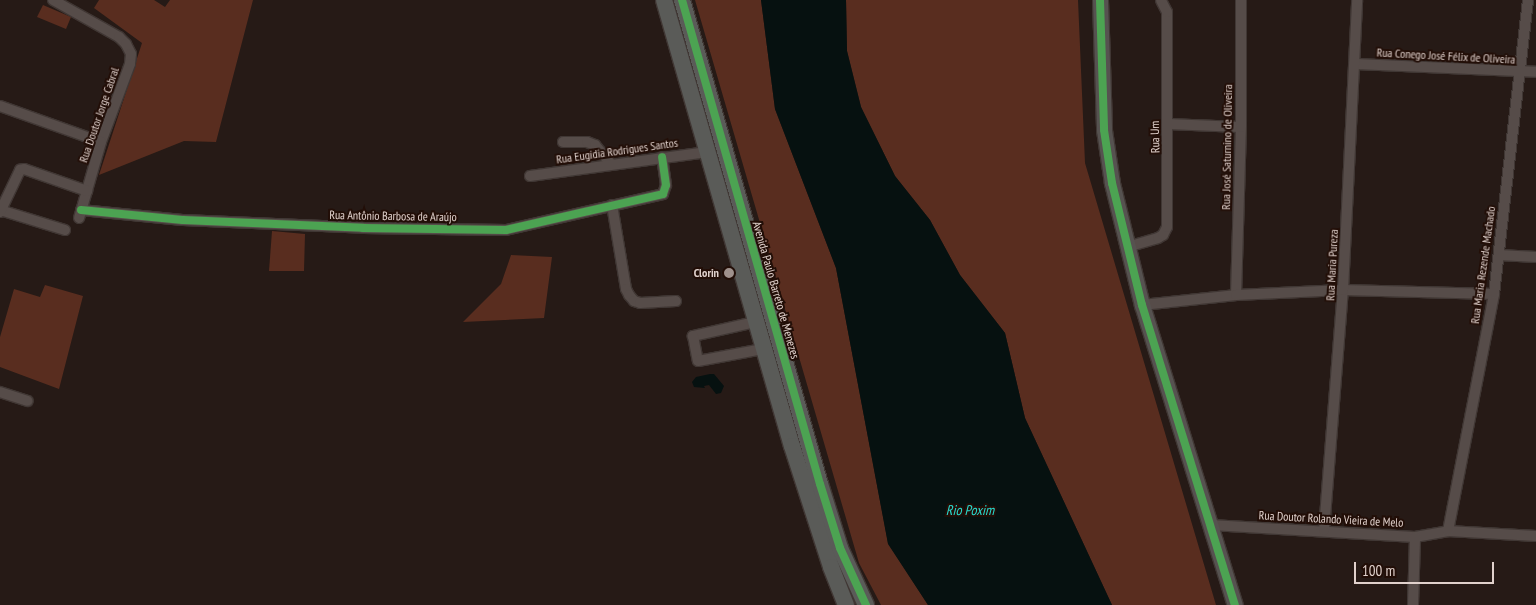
<!DOCTYPE html>
<meta charset="utf-8">
<style>
body{margin:0}
#map{position:relative;width:1536px;height:605px;overflow:hidden;background:#261a16;font-family:"PT Sans Narrow",sans-serif}
div>[style]{position:absolute}
[style*='--x']{left:calc(var(--x)*1px);top:calc(var(--y)*1px);width:calc(var(--w)*1px);rotate:calc(var(--a)*1deg)}
.green>*{inset:0;background:#592d1f}
.water>*{inset:0;background:#061110}
.roads{filter:drop-shadow(1px 0 #403734) drop-shadow(-1px 0 #403734) drop-shadow(0 1px #403734) drop-shadow(0 -1px #403734)}
.street>*{height:10px;margin:-5px;padding:0 5px;transform-origin:5px;border-radius:5px;background:#564c49}
.secondary>*{height:15px;margin:-7.5px;padding:0 7.5px;transform-origin:7.5px;border-radius:7.5px;background:#565250}
.primary>*{height:16px;margin:-8px;padding:0 8px;transform-origin:8px;border-radius:8px;background:#5a5b58}
.cycleway>*{height:8px;margin:-4px;padding:0 4px;transform-origin:4px;border-radius:4px;background:#4ca352}
.dots>*{width:14px;height:14px;translate:-50% -50%;box-sizing:border-box;border:2px solid #220e07;border-radius:50%}
span{translate:-50% -50%;white-space:nowrap;text-align:center;line-height:1.15;-webkit-text-stroke:4px #220e07;paint-order:stroke}
.street-label{font-size:12px;color:#e0d1cc}
.poi-label{font-size:12px;color:#e0d1cc;font-weight:700}
.right{translate:-100% -50%;text-align:right}
.water-label{font-size:14px;color:#28dace;font-style:italic}
.scale{position:absolute;left:1354px;top:562px;width:140px;height:22px;box-sizing:border-box;border:2px solid #e0d1cc;border-top:0;padding-left:6px;font-size:15px;line-height:18px;white-space:nowrap;color:#e0d1cc;-webkit-text-stroke:4px #220e07;paint-order:stroke}
</style>
<div id="map">
<div class="green">
<i style="clip-path:polygon(99px 0,154px 0,165px 7px,170px 0,253px 0,216px 142px,184px 141px,99px 175px,142px 43px,94px 8px)"></i>
<i style="clip-path:polygon(695px 0,761px 0,775px 109px,836px 268px,888px 543px,928px 605px,881px 605px,859px 563px)"></i>
<i style="clip-path:polygon(846px 0,1078px 0,1085px 163px,1216px 605px,1112px 605px,1025px 418px,1005px 333px,960px 275px,930px 220px,895px 176px,861px 107px,847px 51px)"></i>
<i style="clip-path:polygon(43px 5px,71px 17px,66px 29px,37px 17px)"></i>
<i style="clip-path:polygon(272px 231px,305px 234px,304px 271px,269px 271px)"></i>
<i style="clip-path:polygon(511px 255px,552px 257px,544px 318px,463px 322px,501px 284px)"></i>
<i style="clip-path:polygon(45px 285px,83px 296px,59px 389px,0 367px,0 337px,14px 289px,40px 297px)"></i>
</div>
<div class="water">
<i style="clip-path:polygon(761px 0,846px 0,847px 51px,861px 107px,895px 176px,930px 220px,960px 275px,1005px 333px,1025px 418px,1112px 605px,928px 605px,888px 544px,836px 268px,775px 109px)"></i>
<i style="clip-path:polygon(710px 374px,714px 374px,724px 386px,721px 393px,716px 394px,709px 385px,704px 386px,705px 388px,694px 387px,692px 382px,696px 377px)"></i>
</div>
<div class="roads">
<div class="street">
<i style="--x:53;--y:0;--w:76;--a:29.3"></i>
<i style="--x:119;--y:37;--w:10;--a:45"></i>
<i style="--x:126;--y:44;--w:11;--a:63"></i>
<i style="--x:131;--y:54;--w:10;--a:96"></i>
<i style="--x:130;--y:64;--w:83;--a:110.4"></i>
<i style="--x:101;--y:142;--w:79;--a:106.1"></i>
<i style="--x:1355;--y:64;--w:181;--a:2.5"></i>
<i style="--x:0;--y:106;--w:107;--a:19.6"></i>
<i style="--x:1167;--y:124;--w:74;--a:2.3"></i>
<i style="--x:563;--y:142;--w:24;--a:0"></i>
<i style="--x:587;--y:142;--w:9;--a:21"></i>
<i style="--x:595;--y:145;--w:25;--a:50"></i>
<i style="--x:530;--y:176;--w:179;--a:-7.7"></i>
<i style="--x:612;--y:205;--w:85;--a:80.5"></i>
<i style="--x:626;--y:289;--w:7;--a:63"></i>
<i style="--x:629;--y:295;--w:8;--a:50"></i>
<i style="--x:634;--y:301;--w:6;--a:18"></i>
<i style="--x:640;--y:303;--w:36;--a:-3"></i>
<i style="--x:0;--y:210;--w:68;--a:17.1"></i>
<i style="--x:81;--y:210;--w:102;--a:5.6"></i>
<i style="--x:183;--y:220;--w:180;--a:2.5"></i>
<i style="--x:363;--y:228;--w:143;--a:0.8"></i>
<i style="--x:506;--y:230;--w:161;--a:-12.9"></i>
<i style="--x:663;--y:194;--w:9;--a:-72"></i>
<i style="--x:666;--y:185;--w:28;--a:-98"></i>
<i style="--x:0;--y:212;--w:47;--a:-64.5"></i>
<i style="--x:20;--y:170;--w:4;--a:-14"></i>
<i style="--x:24;--y:169;--w:67;--a:19.2"></i>
<i style="--x:1127;--y:247;--w:32;--a:-16"></i>
<i style="--x:1158;--y:238;--w:6;--a:-31"></i>
<i style="--x:1163;--y:235;--w:9;--a:-63"></i>
<i style="--x:1167;--y:227;--w:215;--a:-90"></i>
<i style="--x:1167;--y:12;--w:13;--a:-117"></i>
<i style="--x:1499;--y:255;--w:37;--a:3"></i>
<i style="--x:1236;--y:295;--w:168;--a:-88.3"></i>
<i style="--x:1241;--y:127;--w:127;--a:-90"></i>
<i style="--x:1142;--y:305;--w:95;--a:-6.1"></i>
<i style="--x:1236;--y:295;--w:107;--a:-2.7"></i>
<i style="--x:1343;--y:290;--w:151;--a:1.5"></i>
<i style="--x:755;--y:322;--w:64;--a:167.3"></i>
<i style="--x:693;--y:336;--w:25;--a:79"></i>
<i style="--x:698;--y:361;--w:66;--a:-10.5"></i>
<i style="--x:0;--y:392;--w:29;--a:18"></i>
<i style="--x:1211;--y:525;--w:204;--a:3.4"></i>
<i style="--x:1415;--y:537;--w:34;--a:-10"></i>
<i style="--x:1448;--y:531;--w:88;--a:3.3"></i>
<i style="--x:1324;--y:530;--w:241;--a:-85.5"></i>
<i style="--x:1343;--y:290;--w:290;--a:-87.2"></i>
<i style="--x:1448;--y:531;--w:241;--a:-79"></i>
<i style="--x:1494;--y:294;--w:296;--a:-83.4"></i>
<i style="--x:1413;--y:605;--w:68;--a:-88.3"></i>
</div>
<div class="secondary">
<i style="--x:1100;--y:0;--w:130;--a:88.2"></i>
<i style="--x:1104;--y:130;--w:54;--a:81.4"></i>
<i style="--x:1112;--y:183;--w:126;--a:76.2"></i>
<i style="--x:1142;--y:305;--w:314;--a:72.8"></i>
</div>
<div class="primary">
<i style="--x:664;--y:0;--w:464;--a:74"></i>
<i style="--x:792;--y:446;--w:127;--a:72.1"></i>
<i style="--x:831;--y:567;--w:41;--a:68.5"></i>
<i style="--x:682;--y:0;--w:503;--a:74.09"></i>
<i style="--x:820;--y:484;--w:67;--a:72.6"></i>
<i style="--x:840;--y:548;--w:63;--a:65.5"></i>
</div>
</div>
<div class="cycleway">
<i style="--x:682;--y:0;--w:503;--a:74.09"></i>
<i style="--x:820;--y:484;--w:67;--a:72.6"></i>
<i style="--x:840;--y:548;--w:63;--a:65.5"></i>
<i style="--x:1100;--y:0;--w:130;--a:88.2"></i>
<i style="--x:1104;--y:130;--w:54;--a:81.4"></i>
<i style="--x:1112;--y:183;--w:126;--a:76.2"></i>
<i style="--x:1142;--y:305;--w:314;--a:72.8"></i>
<i style="--x:81;--y:210;--w:102;--a:5.6"></i>
<i style="--x:183;--y:220;--w:180;--a:2.5"></i>
<i style="--x:363;--y:228;--w:143;--a:0.8"></i>
<i style="--x:506;--y:230;--w:161;--a:-12.9"></i>
<i style="--x:663;--y:194;--w:9;--a:-72"></i>
<i style="--x:666;--y:185;--w:28;--a:-98"></i>
</div>
<div class="dots">
<i style="left:729px;top:273px;background:#9f918c"></i>
</div>
<div class="street-label">
<span style="left:1446px;top:56px;rotate:3deg">Rua Conego José Félix de Oliveira</span>
<span style="left:99px;top:115px;rotate:-71deg">Rua Doutor Jorge Cabral</span>
<span style="left:1155px;top:137px;rotate:-91deg">Rua Um</span>
<span style="left:1227px;top:147px;rotate:-89deg">Rua José Saturnino de Oliveira</span>
<span style="left:617px;top:151px;rotate:-8deg">Rua Eugídia Rodrigues Santos</span>
<span style="left:393px;top:216px;rotate:1deg">Rua Antônio Barbosa de Araújo</span>
<span style="left:1332px;top:265px;rotate:-87deg">Rua Maria Pureza</span>
<span style="left:1483px;top:265px;rotate:-82deg">Rua Maria Rezende Machado</span>
<span style="left:776px;top:290px;rotate:74deg">Avenida Paulo Barreto de Menezes</span>
<span style="left:1331px;top:519px;rotate:3deg">Rua Doutor Rolando Vieira de Melo</span>
</div>
<div class="poi-label">
<span class="right" style="left:719px;top:273px">Clorin</span>
</div>
<div class="water-label">
<span style="left:970px;top:510px">Rio Poxim</span>
</div>
<div class="scale">100 m</div>
</div>
